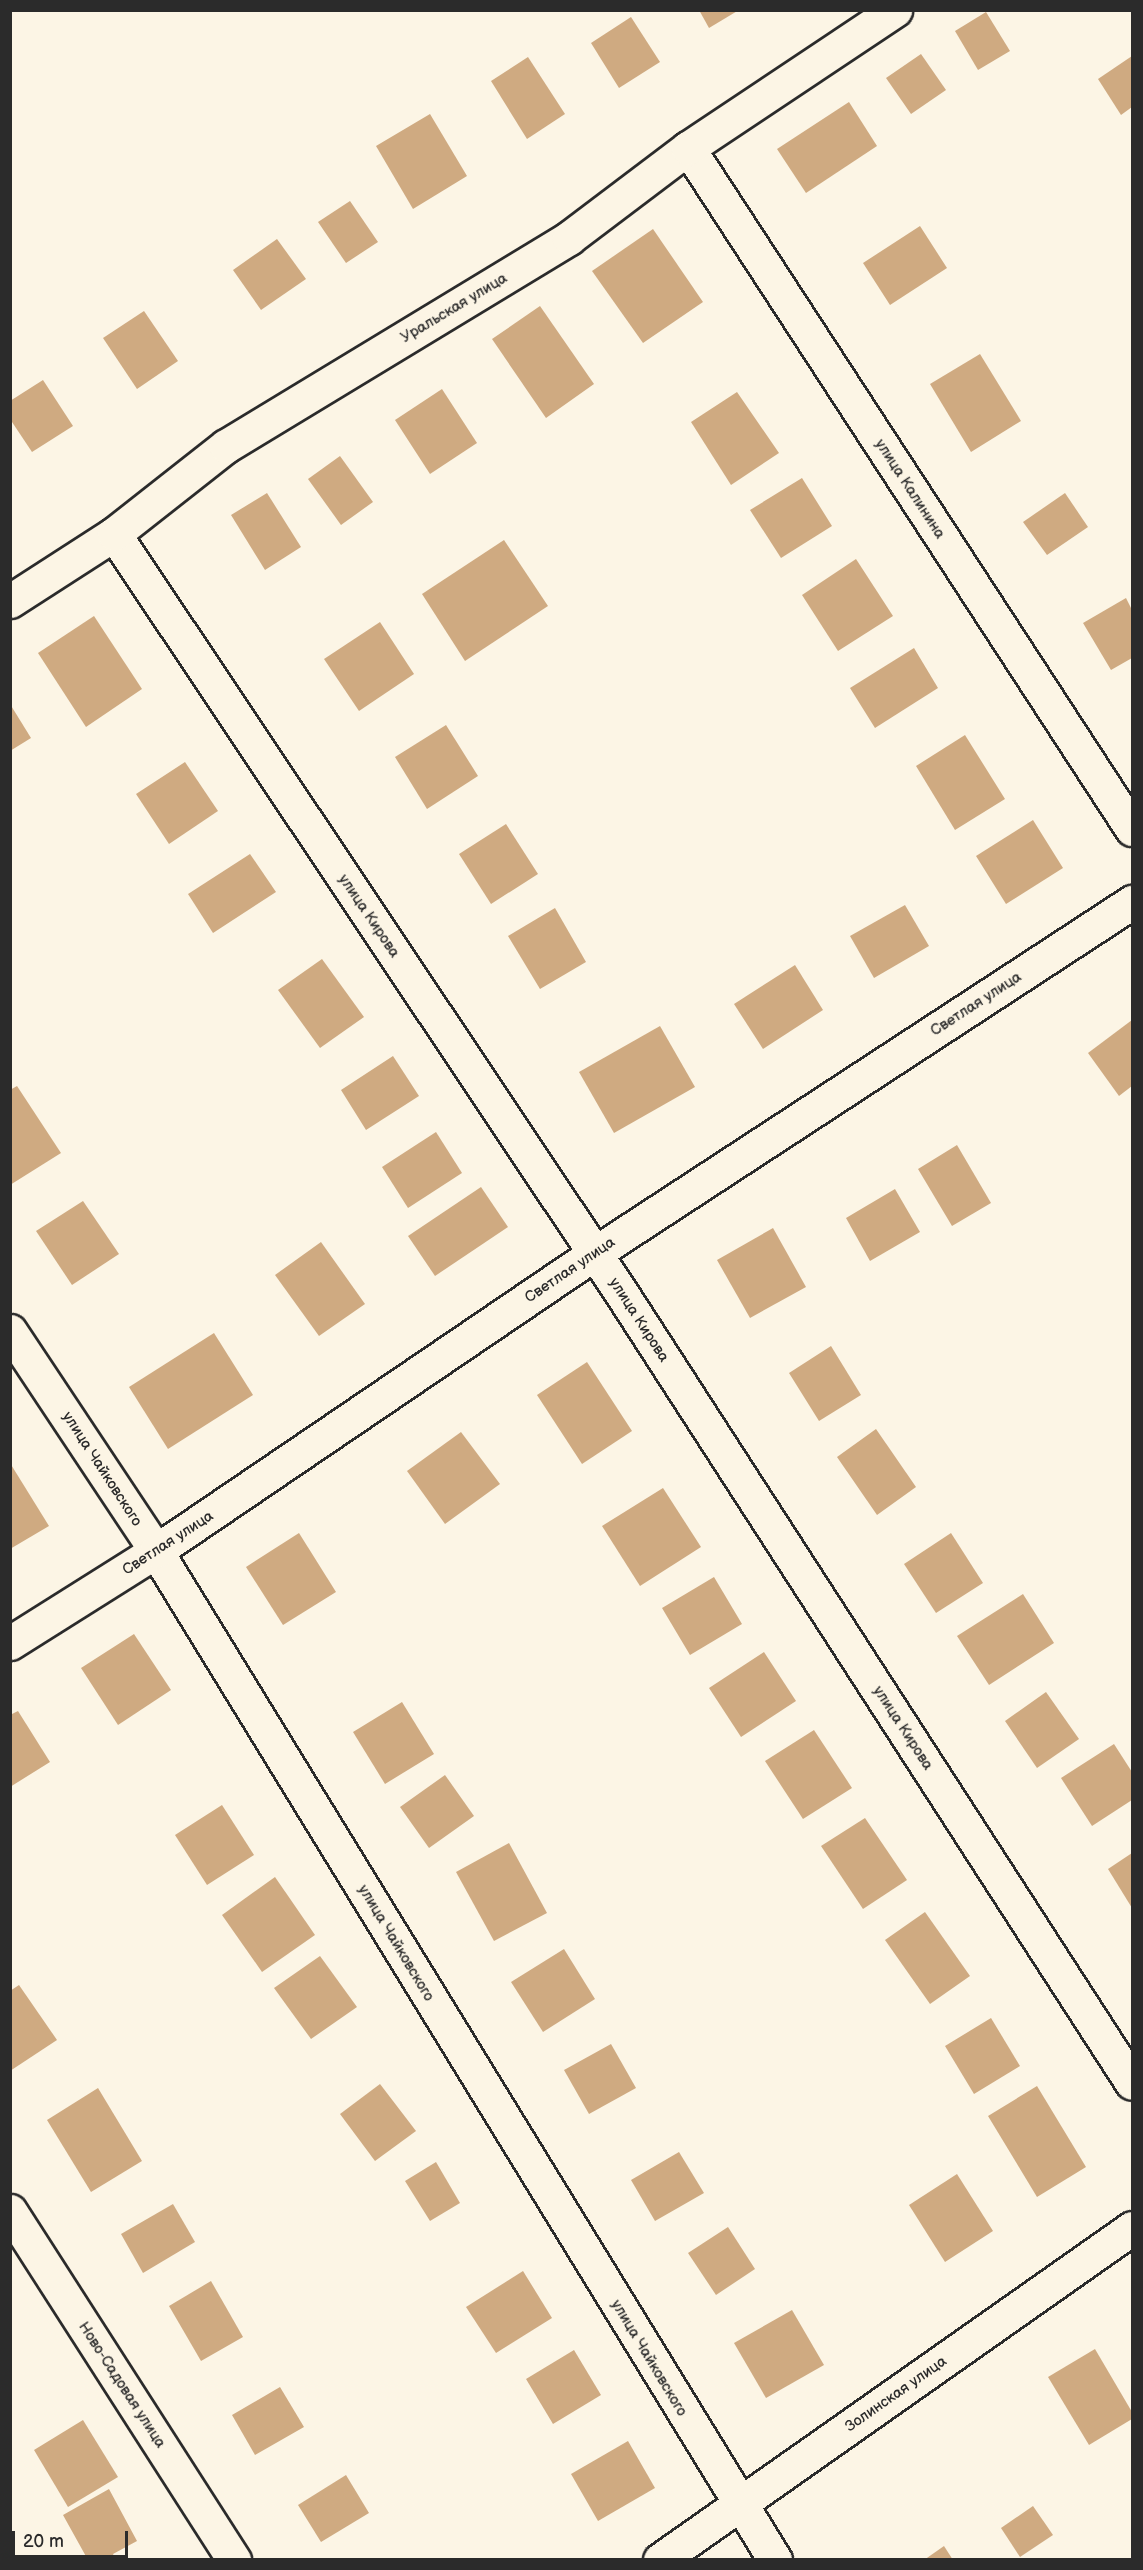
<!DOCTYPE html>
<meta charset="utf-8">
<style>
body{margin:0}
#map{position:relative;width:1143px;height:2570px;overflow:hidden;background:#fcf5e5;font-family:"Balsamiq Sans",sans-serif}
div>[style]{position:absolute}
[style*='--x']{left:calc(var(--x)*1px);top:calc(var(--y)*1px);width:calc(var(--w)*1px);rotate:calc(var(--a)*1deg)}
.building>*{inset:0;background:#cfaa81}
.roads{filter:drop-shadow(2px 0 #2b2b2b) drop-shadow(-2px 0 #2b2b2b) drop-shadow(0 2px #2b2b2b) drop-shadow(0 -2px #2b2b2b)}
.minor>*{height:33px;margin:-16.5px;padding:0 16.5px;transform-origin:16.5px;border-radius:16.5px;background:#fcf5e5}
.secondary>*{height:33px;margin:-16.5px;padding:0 16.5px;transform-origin:16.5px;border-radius:16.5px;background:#fcf5e5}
span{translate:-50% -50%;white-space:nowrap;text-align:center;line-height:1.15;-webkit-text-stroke:4.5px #fcf5e5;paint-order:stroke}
.street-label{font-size:15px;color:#2b2b2b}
.frame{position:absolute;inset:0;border:12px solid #2b2b2b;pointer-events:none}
.scale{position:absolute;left:12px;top:2531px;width:116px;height:27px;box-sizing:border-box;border:3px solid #2b2b2b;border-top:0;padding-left:8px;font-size:18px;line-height:21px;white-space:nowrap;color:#2b2b2b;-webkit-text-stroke:4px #fcf5e5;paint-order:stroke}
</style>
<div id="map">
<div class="building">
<i style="clip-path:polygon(699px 10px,739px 10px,709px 28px)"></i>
<i style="clip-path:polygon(986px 12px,1010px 51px,978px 70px,955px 31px)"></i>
<i style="clip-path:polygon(631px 17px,660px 62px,619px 88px,591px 43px)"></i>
<i style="clip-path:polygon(921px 54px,946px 90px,911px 114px,886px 78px)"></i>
<i style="clip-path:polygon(1132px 56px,1132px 107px,1121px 115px,1098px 79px)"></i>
<i style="clip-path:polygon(528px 57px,565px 114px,527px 139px,491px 81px)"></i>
<i style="clip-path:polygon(849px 102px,877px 146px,806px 193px,777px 149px)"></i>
<i style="clip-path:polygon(430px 114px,467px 176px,413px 209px,376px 146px)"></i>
<i style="clip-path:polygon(350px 201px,378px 242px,346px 263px,318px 222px)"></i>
<i style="clip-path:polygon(920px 226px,947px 268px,890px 305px,863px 263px)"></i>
<i style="clip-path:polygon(653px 229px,703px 302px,643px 343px,592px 271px)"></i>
<i style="clip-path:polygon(277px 239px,306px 279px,261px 310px,233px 270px)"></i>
<i style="clip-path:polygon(540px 306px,594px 384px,546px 418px,492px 339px)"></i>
<i style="clip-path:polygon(144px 311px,178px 361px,137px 389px,103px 338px)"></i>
<i style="clip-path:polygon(980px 354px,1021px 421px,971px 452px,930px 384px)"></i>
<i style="clip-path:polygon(43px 380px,73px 426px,32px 452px,10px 419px,10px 401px)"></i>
<i style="clip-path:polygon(442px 389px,477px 443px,430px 474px,395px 420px)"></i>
<i style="clip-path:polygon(737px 392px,779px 453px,731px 485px,691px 422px)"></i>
<i style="clip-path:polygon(340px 456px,373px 502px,341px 525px,308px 479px)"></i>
<i style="clip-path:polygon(802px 478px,832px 526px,781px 558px,750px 510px)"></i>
<i style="clip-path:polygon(267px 493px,301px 547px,265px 570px,231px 515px)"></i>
<i style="clip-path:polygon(1065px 493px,1088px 527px,1047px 555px,1023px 522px)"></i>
<i style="clip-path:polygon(504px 540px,548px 606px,465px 661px,422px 594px)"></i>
<i style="clip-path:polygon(856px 559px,893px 616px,838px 651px,802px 595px)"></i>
<i style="clip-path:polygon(1126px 598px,1132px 610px,1132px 658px,1111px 670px,1083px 623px)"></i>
<i style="clip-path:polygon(94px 616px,142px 689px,86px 727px,38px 653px)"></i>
<i style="clip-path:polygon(380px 622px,414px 674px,359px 711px,324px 659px)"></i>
<i style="clip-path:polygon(914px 648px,938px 688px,875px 728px,850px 688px)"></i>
<i style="clip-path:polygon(10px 704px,31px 738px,10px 751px)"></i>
<i style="clip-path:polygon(446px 725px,478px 776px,427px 809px,395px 757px)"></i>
<i style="clip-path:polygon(965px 735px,1005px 799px,955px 830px,916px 766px)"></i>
<i style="clip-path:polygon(185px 762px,218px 811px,169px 844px,136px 794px)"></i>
<i style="clip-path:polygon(1033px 820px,1063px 868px,1006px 904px,976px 856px)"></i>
<i style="clip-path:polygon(506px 824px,538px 874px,491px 904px,459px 854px)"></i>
<i style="clip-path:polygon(250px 854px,276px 892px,213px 933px,188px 894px)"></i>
<i style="clip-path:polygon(905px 905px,929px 946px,874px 978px,850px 936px)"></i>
<i style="clip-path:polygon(555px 908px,586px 962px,540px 989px,508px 936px)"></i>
<i style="clip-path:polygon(322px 959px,364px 1017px,320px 1048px,278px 990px)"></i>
<i style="clip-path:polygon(795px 965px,823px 1010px,763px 1049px,734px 1004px)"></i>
<i style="clip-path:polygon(1132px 1020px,1132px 1086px,1119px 1096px,1088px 1053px)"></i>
<i style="clip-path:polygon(660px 1026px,695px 1087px,614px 1133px,579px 1072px)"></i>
<i style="clip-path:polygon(393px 1056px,419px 1096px,366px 1130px,341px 1090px)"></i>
<i style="clip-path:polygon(17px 1086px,61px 1153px,10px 1185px,10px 1090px)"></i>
<i style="clip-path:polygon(436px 1132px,462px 1173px,408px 1208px,382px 1167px)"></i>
<i style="clip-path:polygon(957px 1145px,991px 1203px,952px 1226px,918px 1169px)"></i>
<i style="clip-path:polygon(481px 1187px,508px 1227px,435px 1276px,408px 1236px)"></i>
<i style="clip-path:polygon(895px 1189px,920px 1232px,870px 1261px,846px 1218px)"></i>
<i style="clip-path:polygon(83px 1201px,119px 1254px,72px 1285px,36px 1231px)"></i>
<i style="clip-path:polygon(773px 1228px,806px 1287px,750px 1318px,717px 1260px)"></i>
<i style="clip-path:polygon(321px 1242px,365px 1304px,319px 1336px,275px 1275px)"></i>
<i style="clip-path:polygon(214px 1333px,253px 1395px,168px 1449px,129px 1387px)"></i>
<i style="clip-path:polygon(831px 1346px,861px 1395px,819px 1421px,789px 1373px)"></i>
<i style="clip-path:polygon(587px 1362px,632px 1431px,582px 1464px,537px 1395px)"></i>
<i style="clip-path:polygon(876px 1429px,916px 1487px,877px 1515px,837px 1457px)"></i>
<i style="clip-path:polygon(461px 1432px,500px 1484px,445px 1524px,407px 1471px)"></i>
<i style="clip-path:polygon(10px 1463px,49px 1526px,10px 1549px)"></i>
<i style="clip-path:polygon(663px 1488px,701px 1547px,640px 1586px,602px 1526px)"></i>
<i style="clip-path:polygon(299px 1533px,336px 1592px,283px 1625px,246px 1567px)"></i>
<i style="clip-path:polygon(951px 1533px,983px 1583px,936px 1613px,904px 1564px)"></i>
<i style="clip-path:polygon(714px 1577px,742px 1624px,690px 1655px,662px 1608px)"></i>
<i style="clip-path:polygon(1023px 1594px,1054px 1643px,989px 1685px,957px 1636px)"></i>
<i style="clip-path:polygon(134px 1634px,171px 1690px,118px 1725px,81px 1668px)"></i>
<i style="clip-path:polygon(764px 1652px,796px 1701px,741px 1737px,709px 1688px)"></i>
<i style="clip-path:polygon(1046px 1692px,1079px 1739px,1037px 1768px,1005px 1721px)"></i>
<i style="clip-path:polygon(402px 1702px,434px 1754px,385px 1784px,353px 1732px)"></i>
<i style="clip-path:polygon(18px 1711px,50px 1762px,10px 1787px,10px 1715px)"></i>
<i style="clip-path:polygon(814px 1730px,852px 1788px,803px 1819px,765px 1761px)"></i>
<i style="clip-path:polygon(1114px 1744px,1132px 1772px,1132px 1800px,1092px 1826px,1061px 1778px)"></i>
<i style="clip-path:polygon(445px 1775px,474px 1816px,429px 1848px,400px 1807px)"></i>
<i style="clip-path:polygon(222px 1805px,254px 1855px,207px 1885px,175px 1835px)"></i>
<i style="clip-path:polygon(865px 1818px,907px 1880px,863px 1909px,821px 1846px)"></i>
<i style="clip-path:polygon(509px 1843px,547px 1913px,494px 1941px,456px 1872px)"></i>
<i style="clip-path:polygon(1132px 1853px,1132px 1908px,1108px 1869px)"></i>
<i style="clip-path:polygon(275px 1877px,315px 1935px,262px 1972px,222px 1915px)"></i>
<i style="clip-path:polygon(925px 1912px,970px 1976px,930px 2004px,885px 1940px)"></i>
<i style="clip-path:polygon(564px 1949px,595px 1999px,543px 2032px,511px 1982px)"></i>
<i style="clip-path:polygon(320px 1956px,357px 2007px,311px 2039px,274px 1988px)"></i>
<i style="clip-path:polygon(19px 1985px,57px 2040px,10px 2071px,10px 1991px)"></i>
<i style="clip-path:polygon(991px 2018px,1020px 2066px,974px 2094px,945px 2046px)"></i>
<i style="clip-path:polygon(611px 2044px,636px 2088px,589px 2114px,564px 2070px)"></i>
<i style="clip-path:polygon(380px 2084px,416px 2131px,375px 2161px,340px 2114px)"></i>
<i style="clip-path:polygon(1037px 2086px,1086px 2167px,1037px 2197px,988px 2116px)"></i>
<i style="clip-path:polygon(98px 2088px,142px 2161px,91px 2192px,47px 2120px)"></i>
<i style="clip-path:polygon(679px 2152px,704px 2193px,655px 2221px,631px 2180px)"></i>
<i style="clip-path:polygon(436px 2162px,460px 2203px,430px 2221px,405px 2181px)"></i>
<i style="clip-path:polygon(957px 2174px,993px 2231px,945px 2262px,909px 2205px)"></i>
<i style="clip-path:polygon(173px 2204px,195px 2242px,143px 2273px,121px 2234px)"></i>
<i style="clip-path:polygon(728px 2227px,755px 2269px,716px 2295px,688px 2253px)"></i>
<i style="clip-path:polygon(523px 2271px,552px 2318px,496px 2353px,466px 2307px)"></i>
<i style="clip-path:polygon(211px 2281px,243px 2337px,201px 2361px,169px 2306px)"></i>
<i style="clip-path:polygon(792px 2310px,824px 2365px,766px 2398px,734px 2343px)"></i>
<i style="clip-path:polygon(1095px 2349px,1132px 2412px,1132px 2419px,1089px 2445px,1048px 2377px)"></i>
<i style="clip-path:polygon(574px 2350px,601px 2395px,553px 2424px,526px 2379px)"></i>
<i style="clip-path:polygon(280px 2387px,304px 2427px,255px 2455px,232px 2415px)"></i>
<i style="clip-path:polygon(83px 2420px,118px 2477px,68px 2507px,34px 2450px)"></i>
<i style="clip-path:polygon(628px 2441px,655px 2488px,598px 2521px,571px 2474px)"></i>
<i style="clip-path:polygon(346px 2475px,369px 2513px,321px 2542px,298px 2505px)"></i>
<i style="clip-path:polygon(109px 2489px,137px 2541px,113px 2554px,116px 2560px,88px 2560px,63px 2515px)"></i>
<i style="clip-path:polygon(1033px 2506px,1053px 2535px,1020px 2557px,1001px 2528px)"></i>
<i style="clip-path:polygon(944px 2546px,953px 2560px,924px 2560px)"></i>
</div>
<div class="roads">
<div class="minor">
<i style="--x:688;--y:148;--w:813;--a:56.9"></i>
<i style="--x:114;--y:534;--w:914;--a:56.24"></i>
<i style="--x:622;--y:1294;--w:939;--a:57.12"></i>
<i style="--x:10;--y:601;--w:124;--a:-32.8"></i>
<i style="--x:114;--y:534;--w:142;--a:-38.2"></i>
<i style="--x:226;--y:446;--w:401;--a:-31.2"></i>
<i style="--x:569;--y:238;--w:149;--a:-37.1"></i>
<i style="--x:688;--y:148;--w:249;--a:-33.7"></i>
<i style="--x:10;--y:1331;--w:264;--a:56.4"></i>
<i style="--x:156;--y:1551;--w:1184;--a:58.47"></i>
<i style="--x:10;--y:2211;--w:415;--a:57.3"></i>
<i style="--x:660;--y:2560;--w:577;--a:-35.12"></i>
</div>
<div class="secondary">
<i style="--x:10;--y:1643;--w:173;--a:-32.2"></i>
<i style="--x:156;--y:1551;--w:531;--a:-34.17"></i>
<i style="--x:595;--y:1253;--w:642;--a:-33.17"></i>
</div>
</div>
<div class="street-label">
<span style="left:454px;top:308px;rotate:-31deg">Уральская улица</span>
<span style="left:910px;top:489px;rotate:57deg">улица Калинина</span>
<span style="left:369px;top:916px;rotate:56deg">улица Кирова</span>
<span style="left:976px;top:1004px;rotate:-33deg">Светлая улица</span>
<span style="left:570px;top:1270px;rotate:-34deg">Светлая улица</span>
<span style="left:639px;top:1320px;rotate:57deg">улица Кирова</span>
<span style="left:102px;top:1469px;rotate:57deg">улица Чайковского</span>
<span style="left:168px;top:1543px;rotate:-33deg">Светлая улица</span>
<span style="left:903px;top:1728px;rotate:57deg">улица Кирова</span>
<span style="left:396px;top:1943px;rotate:59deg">улица Чайковского</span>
<span style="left:649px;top:2358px;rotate:59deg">улица Чайковского</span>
<span style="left:122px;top:2385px;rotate:57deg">Ново-Садовая улица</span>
<span style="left:896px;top:2394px;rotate:-35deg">Золинская улица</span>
</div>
<div class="frame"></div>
<div class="scale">20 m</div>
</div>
